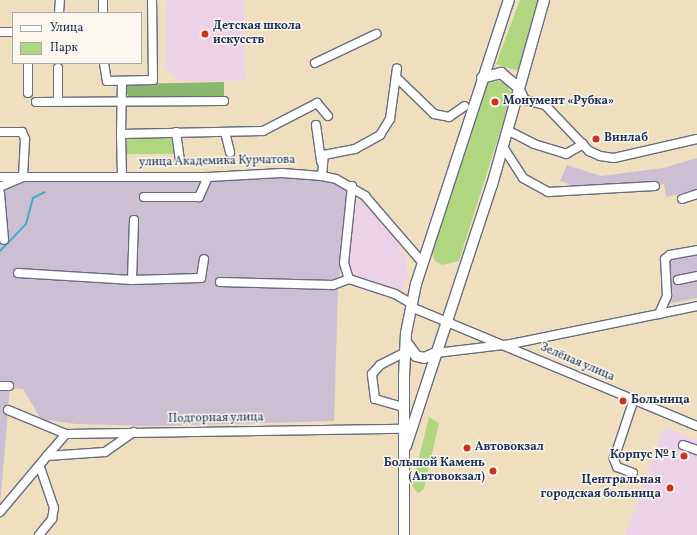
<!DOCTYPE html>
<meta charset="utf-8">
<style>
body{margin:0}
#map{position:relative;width:697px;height:535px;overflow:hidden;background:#f0dfbf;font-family:Vollkorn,serif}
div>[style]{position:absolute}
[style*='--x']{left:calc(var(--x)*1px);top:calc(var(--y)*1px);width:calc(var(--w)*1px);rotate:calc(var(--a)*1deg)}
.built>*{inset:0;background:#edd1e9}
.industrial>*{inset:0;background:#ccbfd4}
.green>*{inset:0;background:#b0d680}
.forest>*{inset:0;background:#8cb76e}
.stream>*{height:2px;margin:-1px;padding:0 1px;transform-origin:1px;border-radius:1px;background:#43acc3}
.roads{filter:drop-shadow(1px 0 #666d80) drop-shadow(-1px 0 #666d80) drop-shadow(0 1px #666d80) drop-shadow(0 -1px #666d80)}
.minor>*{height:8px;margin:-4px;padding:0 4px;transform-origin:4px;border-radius:4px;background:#fff}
.major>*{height:10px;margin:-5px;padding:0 5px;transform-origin:5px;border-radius:5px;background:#fff}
.dots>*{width:11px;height:11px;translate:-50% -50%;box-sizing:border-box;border:2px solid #fbf7ec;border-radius:50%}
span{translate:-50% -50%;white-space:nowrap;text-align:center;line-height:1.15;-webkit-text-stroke:3px #fbf7ec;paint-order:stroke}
.poi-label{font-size:12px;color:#1b2f5e;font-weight:700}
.left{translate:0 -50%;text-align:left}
.right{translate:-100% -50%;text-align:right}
.street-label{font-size:12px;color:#1b2f5e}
.legend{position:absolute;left:12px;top:12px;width:130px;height:52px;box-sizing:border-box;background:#fbf7ec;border:1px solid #a1a7b3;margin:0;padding:5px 7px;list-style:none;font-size:12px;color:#1b2f5e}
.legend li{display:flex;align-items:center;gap:8px;height:20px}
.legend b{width:20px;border:1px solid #a1a7b3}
</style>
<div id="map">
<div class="built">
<i style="clip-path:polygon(166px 0,244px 0,245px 81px,181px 81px,165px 68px)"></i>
<i style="clip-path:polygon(362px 201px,383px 220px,406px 258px,408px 279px,401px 292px,362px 281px,349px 269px,352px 206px)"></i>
<i style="clip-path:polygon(664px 427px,697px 440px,697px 535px,625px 535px)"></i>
</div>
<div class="industrial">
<i style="clip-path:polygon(697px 158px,697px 189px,666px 197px,664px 184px,596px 193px,560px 181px,567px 165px,601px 176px,663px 168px)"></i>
<i style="clip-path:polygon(264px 176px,320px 178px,348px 187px,338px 290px,334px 421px,156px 426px,76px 424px,41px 419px,23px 389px,10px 388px,0 506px,0 178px)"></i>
<i style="clip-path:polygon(697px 248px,697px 298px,667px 304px,661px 255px)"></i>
</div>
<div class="green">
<i style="clip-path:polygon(520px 0,542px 0,522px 72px,496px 64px)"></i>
<i style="clip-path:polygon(497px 81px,505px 83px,512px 94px,459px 261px,442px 265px,435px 261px,431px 252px,486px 84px)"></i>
<i style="clip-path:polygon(172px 136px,175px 154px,125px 154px,125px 139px,129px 137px)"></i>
<i style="clip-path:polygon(429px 417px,439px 423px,424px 489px,418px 493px,412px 486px)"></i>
</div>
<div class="forest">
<i style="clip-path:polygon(224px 82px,224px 98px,129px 97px,124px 89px,128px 84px)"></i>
</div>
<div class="stream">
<i style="--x:0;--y:251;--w:37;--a:-46"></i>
<i style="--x:26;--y:224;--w:27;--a:-75"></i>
<i style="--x:33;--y:198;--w:13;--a:-27"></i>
</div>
<div class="roads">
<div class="minor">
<i style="--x:103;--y:0;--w:13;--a:90"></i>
<i style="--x:59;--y:13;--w:13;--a:-86"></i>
<i style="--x:0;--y:32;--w:13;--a:0"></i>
<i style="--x:104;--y:63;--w:18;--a:81"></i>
<i style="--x:107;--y:81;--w:46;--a:-1.2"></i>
<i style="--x:153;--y:80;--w:80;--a:-90.7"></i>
<i style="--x:315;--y:63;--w:68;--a:-25.4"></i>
<i style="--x:58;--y:68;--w:33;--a:90"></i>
<i style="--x:396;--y:77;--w:53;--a:44.2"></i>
<i style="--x:434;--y:114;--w:15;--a:11"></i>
<i style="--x:449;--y:117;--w:19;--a:-35"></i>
<i style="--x:519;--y:88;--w:13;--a:63"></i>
<i style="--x:525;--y:100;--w:21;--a:14"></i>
<i style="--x:545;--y:105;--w:64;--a:46.3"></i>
<i style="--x:589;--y:151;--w:12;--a:24"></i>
<i style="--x:600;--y:156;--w:14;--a:8"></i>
<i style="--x:614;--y:158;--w:85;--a:-12.9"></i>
<i style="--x:28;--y:93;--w:30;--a:-90"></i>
<i style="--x:36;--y:102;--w:188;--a:-0.3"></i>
<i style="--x:316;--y:125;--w:37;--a:82"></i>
<i style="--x:507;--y:130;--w:30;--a:27"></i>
<i style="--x:534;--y:144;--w:34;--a:17"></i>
<i style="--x:566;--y:154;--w:20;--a:-30"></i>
<i style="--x:0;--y:132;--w:22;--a:0"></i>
<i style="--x:22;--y:132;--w:8;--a:67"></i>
<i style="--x:25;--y:139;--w:38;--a:93"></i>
<i style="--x:23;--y:177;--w:25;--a:157"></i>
<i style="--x:176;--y:132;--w:29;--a:82"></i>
<i style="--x:225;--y:132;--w:21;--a:76"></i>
<i style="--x:121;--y:134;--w:53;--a:-88.9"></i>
<i style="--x:503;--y:147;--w:37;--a:57"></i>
<i style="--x:523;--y:178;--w:29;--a:29"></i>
<i style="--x:548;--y:192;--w:107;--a:-3.2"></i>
<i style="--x:122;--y:176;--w:42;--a:-91.4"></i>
<i style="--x:121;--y:134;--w:142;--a:-1.2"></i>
<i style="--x:263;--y:131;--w:61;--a:-27.4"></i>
<i style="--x:317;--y:103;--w:17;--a:50"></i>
<i style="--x:322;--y:176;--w:21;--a:-85"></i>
<i style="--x:324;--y:155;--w:32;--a:-11"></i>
<i style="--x:355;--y:149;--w:29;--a:-29"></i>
<i style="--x:380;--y:135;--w:19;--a:-58"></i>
<i style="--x:390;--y:119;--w:51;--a:-82.2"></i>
<i style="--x:0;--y:177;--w:208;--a:0"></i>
<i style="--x:208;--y:177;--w:74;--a:-3.1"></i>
<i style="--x:282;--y:173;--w:40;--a:4.3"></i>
<i style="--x:322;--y:176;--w:14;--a:12"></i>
<i style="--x:336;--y:179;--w:34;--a:30"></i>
<i style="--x:365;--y:196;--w:87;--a:49.2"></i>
<i style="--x:352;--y:186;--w:77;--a:95.9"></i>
<i style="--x:344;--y:263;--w:17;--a:73"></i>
<i style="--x:349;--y:279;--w:48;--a:18.1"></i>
<i style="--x:395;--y:294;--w:20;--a:30"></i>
<i style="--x:0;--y:193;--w:47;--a:85.1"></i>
<i style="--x:144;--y:197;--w:55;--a:0"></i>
<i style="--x:199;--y:197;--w:22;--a:-66"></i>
<i style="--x:682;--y:199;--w:16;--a:-18"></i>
<i style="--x:18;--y:273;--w:114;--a:3.5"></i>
<i style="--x:132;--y:280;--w:69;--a:-1.7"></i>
<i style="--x:201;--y:278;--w:19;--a:-81"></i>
<i style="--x:132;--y:280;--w:60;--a:-88.1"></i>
<i style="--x:678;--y:280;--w:19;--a:-12"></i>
<i style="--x:220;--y:282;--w:113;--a:1.5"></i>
<i style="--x:333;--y:285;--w:17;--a:-21"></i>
<i style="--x:411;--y:307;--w:310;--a:22.6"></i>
<i style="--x:659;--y:314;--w:20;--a:-66"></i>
<i style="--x:667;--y:296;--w:37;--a:-93"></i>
<i style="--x:665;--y:259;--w:6;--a:-39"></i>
<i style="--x:670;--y:255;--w:27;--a:-10"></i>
<i style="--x:436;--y:353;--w:76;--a:-6.8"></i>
<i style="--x:511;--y:344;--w:190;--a:-11.5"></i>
<i style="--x:0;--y:386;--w:9;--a:0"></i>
<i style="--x:403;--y:407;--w:29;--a:-164"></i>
<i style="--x:375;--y:399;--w:25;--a:-97"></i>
<i style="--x:372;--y:374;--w:12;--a:-48"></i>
<i style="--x:380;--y:365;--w:28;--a:-27"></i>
<i style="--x:8;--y:410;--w:63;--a:22.5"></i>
<i style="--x:66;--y:434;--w:337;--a:-0.9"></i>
<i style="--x:66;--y:434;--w:29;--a:131"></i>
<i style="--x:47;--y:456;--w:58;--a:-3.9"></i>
<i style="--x:105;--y:452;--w:35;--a:-35"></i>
<i style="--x:683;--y:445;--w:15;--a:20"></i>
<i style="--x:633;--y:473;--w:17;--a:-159"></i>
<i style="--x:617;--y:467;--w:9;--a:-111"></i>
<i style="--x:614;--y:459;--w:63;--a:-71.6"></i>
<i style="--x:0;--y:512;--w:73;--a:-50"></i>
<i style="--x:39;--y:535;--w:21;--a:-51"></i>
<i style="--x:52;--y:519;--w:11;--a:-80"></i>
<i style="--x:54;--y:508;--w:43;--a:-108.9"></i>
</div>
<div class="major">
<i style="--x:482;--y:78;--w:20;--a:-15"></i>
<i style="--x:501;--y:73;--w:23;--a:40"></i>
<i style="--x:406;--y:342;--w:17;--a:54"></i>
<i style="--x:416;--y:356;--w:8;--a:14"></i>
<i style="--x:424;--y:358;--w:13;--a:-23"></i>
<i style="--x:406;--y:446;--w:275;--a:-71.8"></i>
<i style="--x:492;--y:185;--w:192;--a:-74.3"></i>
<i style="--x:404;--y:535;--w:158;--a:-90"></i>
<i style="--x:404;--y:377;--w:44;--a:-87.4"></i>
<i style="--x:406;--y:333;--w:50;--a:-78.5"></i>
<i style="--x:416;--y:284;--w:299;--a:-71.9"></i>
</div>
</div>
<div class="dots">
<i style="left:205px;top:34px;background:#c8321e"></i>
<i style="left:495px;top:102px;background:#c8321e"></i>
<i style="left:596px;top:139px;background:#c8321e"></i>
<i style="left:623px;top:401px;background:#c8321e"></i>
<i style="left:467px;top:448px;background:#c8321e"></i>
<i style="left:684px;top:456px;background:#c8321e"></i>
<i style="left:493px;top:471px;background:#c8321e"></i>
<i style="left:670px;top:488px;background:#c8321e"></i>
</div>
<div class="poi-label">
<span class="left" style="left:213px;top:34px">Детская школа<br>искусств</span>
<span class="left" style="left:503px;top:102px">Монумент «Рубка»</span>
<span class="left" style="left:604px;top:139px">Винлаб</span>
<span class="left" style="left:631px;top:401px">Больница</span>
<span class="left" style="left:475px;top:448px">Автовокзал</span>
<span class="right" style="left:676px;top:456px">Корпус № 1</span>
<span class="right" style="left:485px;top:471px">Большой Камень<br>(Автовокзал)</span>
<span class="right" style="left:661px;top:488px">Центральная<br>городская больница</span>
</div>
<div class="street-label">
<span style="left:217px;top:162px;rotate:-1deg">улица Академика Курчатова</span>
<span style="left:577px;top:363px;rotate:23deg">Зелёная улица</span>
<span style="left:216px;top:419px;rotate:-1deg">Подгорная улица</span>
</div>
<ul class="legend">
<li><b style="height:5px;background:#fff"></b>Улица</li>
<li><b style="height:11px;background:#b0d680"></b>Парк</li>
</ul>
</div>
